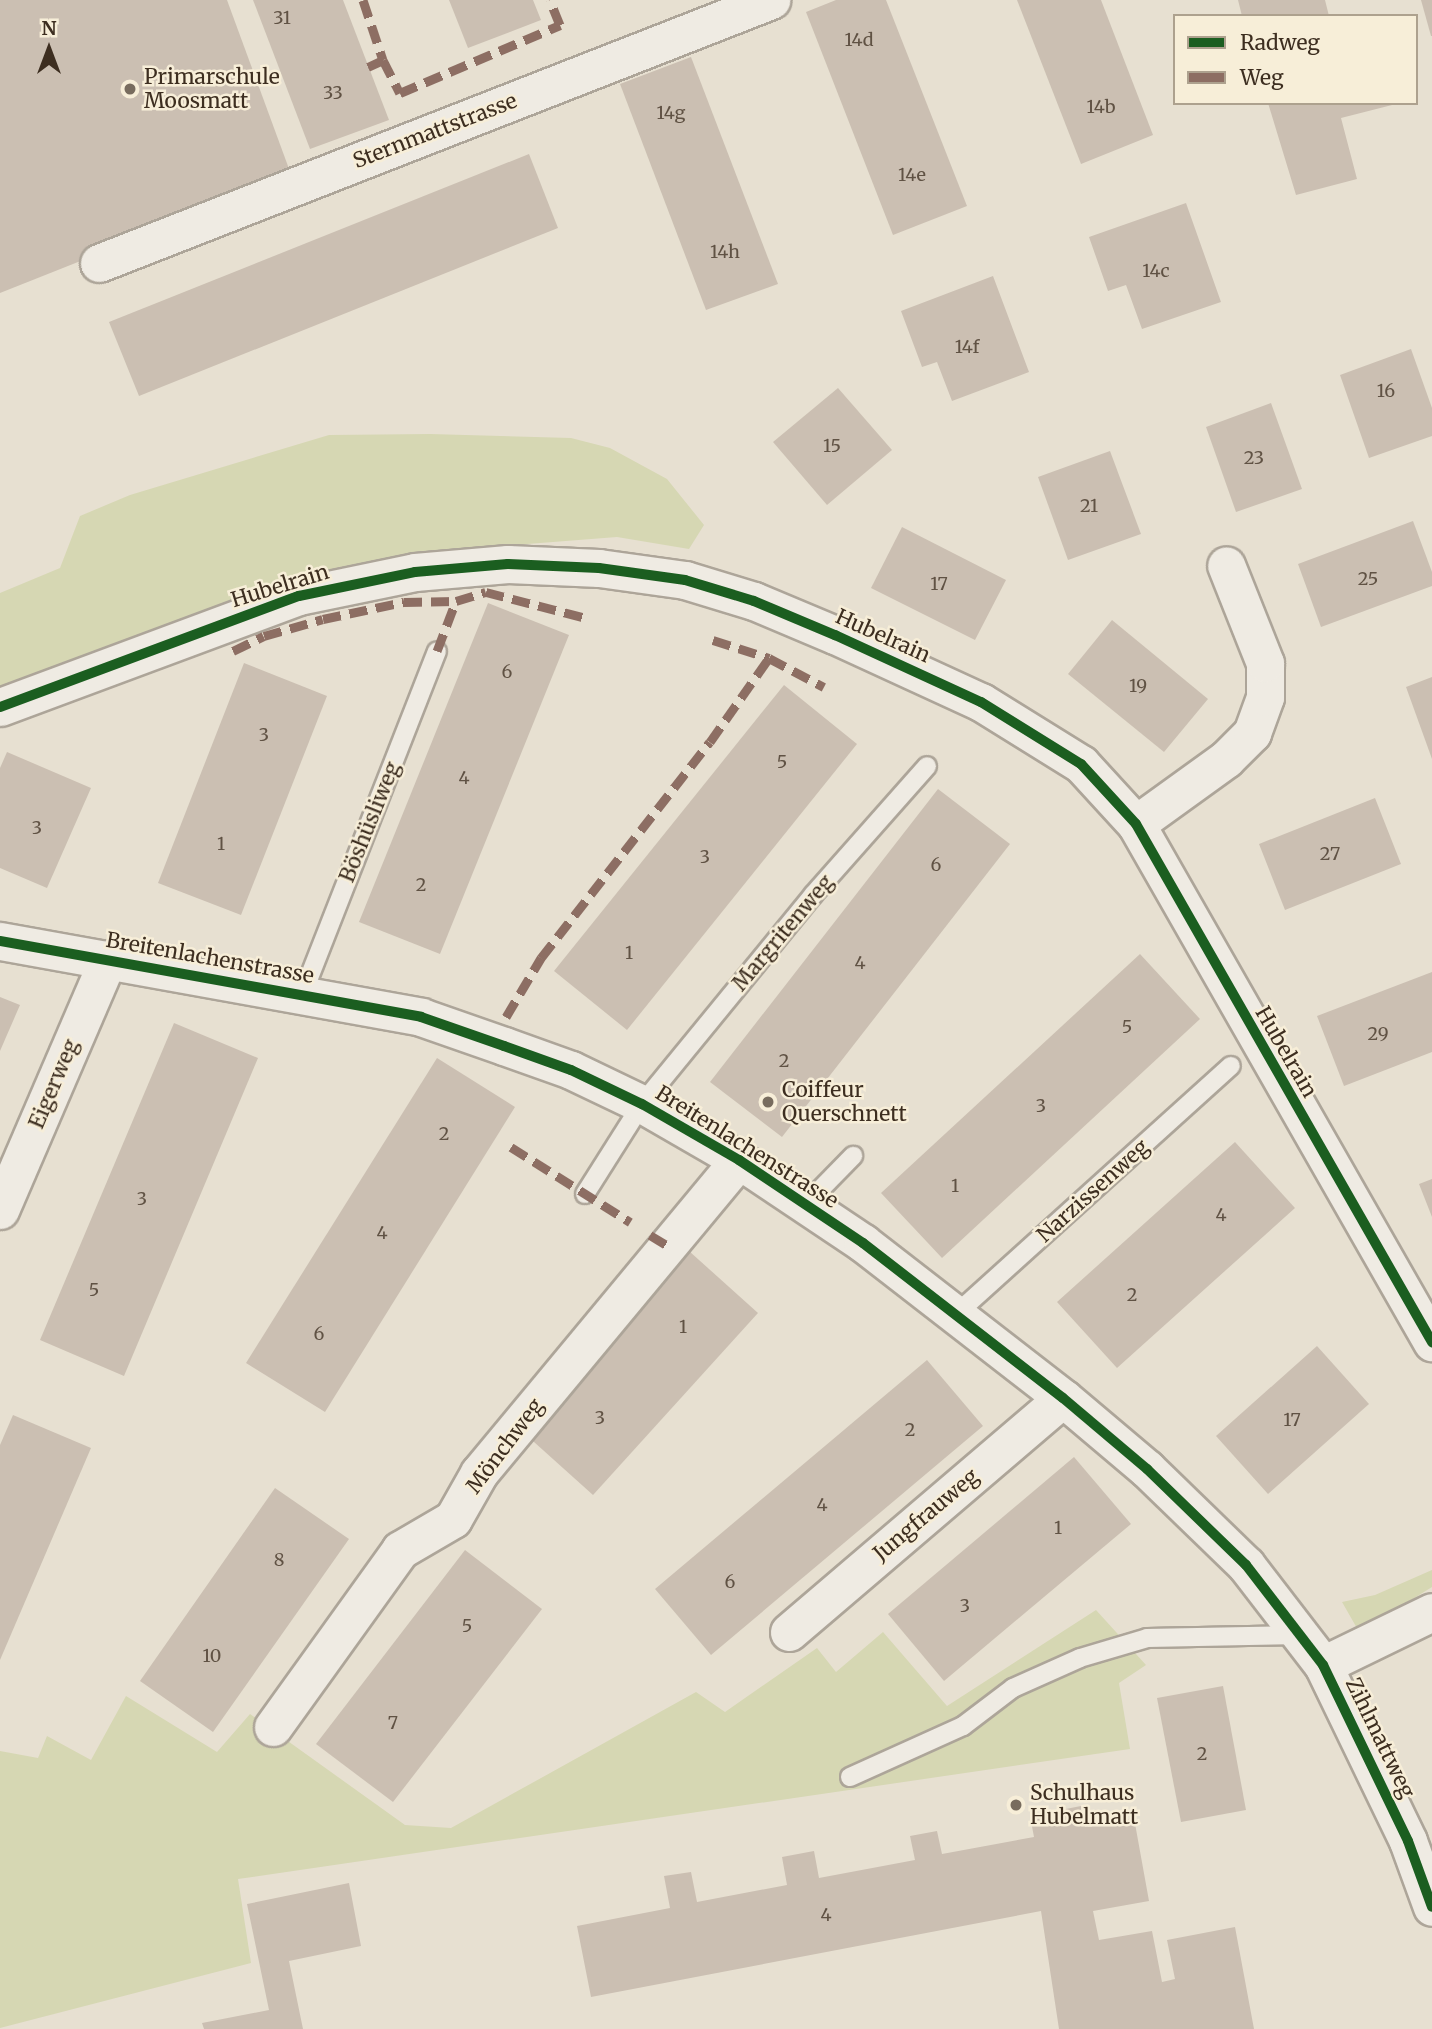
<!DOCTYPE html>
<meta charset="utf-8">
<style>
body{margin:0}
#map{position:relative;width:1432px;height:2029px;overflow:hidden;background:#e7e0d1;font-family:Merriweather,serif}
div>[style]{position:absolute}
[style*='--x']{left:calc(var(--x)*1px);top:calc(var(--y)*1px);width:calc(var(--w)*1px);rotate:calc(var(--a)*1deg)}
.green>*{inset:0;background:#d6d7b3}
.building>*{inset:0;background:#cbbfb2}
.roads{filter:drop-shadow(2px 0 #ada599) drop-shadow(-2px 0 #ada599) drop-shadow(0 2px #ada599) drop-shadow(0 -2px #ada599)}
.service>*{height:18px;margin:-9px;padding:0 9px;transform-origin:9px;border-radius:9px;background:#efebe3}
.minor>*{height:37px;margin:-18.5px;padding:0 18.5px;transform-origin:18.5px;border-radius:18.5px;background:#efebe3}
.quiet>*{height:9px;margin-top:-4.5px;transform-origin:0;background:repeating-linear-gradient(90deg,#8d6e63 0 18px,transparent 0 27px)}
.cycleway>*{height:10px;margin:-5px;padding:0 5px;transform-origin:5px;border-radius:5px;background:#1b5e20}
.dots>*{width:19px;height:19px;translate:-50% -50%;box-sizing:border-box;border:4px solid #f7eed8;border-radius:50%}
span{translate:-50% -50%;white-space:nowrap;text-align:center;line-height:1.15;-webkit-text-stroke:5px #f7eed8;paint-order:stroke}
.number-label{font-size:18px;color:#605244}
.number-label span{-webkit-text-stroke-width:0}
.poi-label{font-size:21px;color:#3d2e20}
.left{translate:0 -50%;text-align:left}
.street-label{font-size:21px;color:#3d2e20}
.legend{position:absolute;left:1173px;top:14px;width:245px;height:91px;box-sizing:border-box;background:#f7eed8;border:2px solid #ada18e;margin:0;padding:9px 12px;list-style:none;font-size:21px;color:#3d2e20}
.legend li{display:flex;align-items:center;gap:14px;height:35px}
.legend b{width:35px;border:2px solid #ada18e}
.north{position:absolute;left:14px;top:14px;width:70px;height:70px;-webkit-text-stroke:5px #f7eed8;paint-order:stroke;rotate:0deg;font-size:19px;font-weight:700;line-height:28px;text-align:center;color:#3d2e20}
.north::after{content:'';display:block;margin:auto;width:24px;height:32px;background:#3d2e20;clip-path:polygon(50% 0,100% 100%,50% 72%,0 100%)}
</style>
<div id="map">
<div class="green">
<i style="clip-path:polygon(430px 434px,571px 438px,610px 448px,667px 479px,704px 525px,689px 549px,617px 537px,463px 549px,349px 567px,0 689px,0 593px,60px 568px,80px 516px,130px 495px,329px 435px)"></i>
<i style="clip-path:polygon(1432px 1570px,1432px 1587px,1366px 1628px,1358px 1630px,1342px 1602px,1375px 1595px)"></i>
<i style="clip-path:polygon(1096px 1610px,1146px 1665px,1119px 1683px,1130px 1749px,238px 1879px,251px 1963px,0 2028px,0 1751px,38px 1758px,47px 1736px,91px 1760px,126px 1696px,217px 1752px,250px 1714px,405px 1825px,451px 1828px,696px 1692px,725px 1712px,817px 1648px,836px 1672px,883px 1632px,947px 1706px)"></i>
</div>
<div class="building">
<i style="clip-path:polygon(0 0,227px 0,292px 177px,0 293px)"></i>
<i style="clip-path:polygon(253px 0,343px 0,389px 120px,310px 149px)"></i>
<i style="clip-path:polygon(449px 0,533px 0,541px 20px,468px 48px)"></i>
<i style="clip-path:polygon(836px 0,886px 0,967px 206px,893px 235px,806px 12px)"></i>
<i style="clip-path:polygon(1017px 0,1101px 0,1153px 135px,1081px 164px)"></i>
<i style="clip-path:polygon(1238px 0,1325px 0,1329px 16px,1242px 16px)"></i>
<i style="clip-path:polygon(1421px 0,1432px 0,1432px 36px,1431px 36px)"></i>
<i style="clip-path:polygon(691px 57px,778px 284px,706px 310px,620px 84px)"></i>
<i style="clip-path:polygon(1268px 103px,1396px 103px,1396px 104px,1341px 118px,1357px 179px,1296px 195px)"></i>
<i style="clip-path:polygon(529px 154px,558px 228px,139px 396px,109px 322px)"></i>
<i style="clip-path:polygon(1186px 203px,1221px 302px,1142px 329px,1126px 285px,1108px 291px,1089px 237px)"></i>
<i style="clip-path:polygon(993px 276px,1029px 372px,952px 401px,937px 362px,922px 367px,901px 311px)"></i>
<i style="clip-path:polygon(1411px 349px,1432px 408px,1432px 436px,1369px 458px,1340px 375px)"></i>
<i style="clip-path:polygon(838px 388px,892px 450px,827px 505px,773px 442px)"></i>
<i style="clip-path:polygon(1271px 403px,1302px 489px,1236px 512px,1206px 427px)"></i>
<i style="clip-path:polygon(1110px 451px,1141px 534px,1068px 560px,1038px 477px)"></i>
<i style="clip-path:polygon(1413px 521px,1432px 572px,1432px 586px,1321px 627px,1298px 564px)"></i>
<i style="clip-path:polygon(902px 527px,1006px 580px,975px 640px,871px 588px)"></i>
<i style="clip-path:polygon(488px 603px,569px 635px,440px 954px,359px 922px)"></i>
<i style="clip-path:polygon(1112px 620px,1208px 699px,1164px 752px,1068px 674px)"></i>
<i style="clip-path:polygon(244px 663px,327px 696px,241px 915px,158px 883px)"></i>
<i style="clip-path:polygon(1432px 677px,1432px 759px,1406px 687px)"></i>
<i style="clip-path:polygon(784px 685px,857px 744px,627px 1030px,554px 971px)"></i>
<i style="clip-path:polygon(7px 752px,91px 788px,47px 888px,0 868px,0 768px)"></i>
<i style="clip-path:polygon(938px 789px,1010px 844px,782px 1137px,710px 1082px)"></i>
<i style="clip-path:polygon(1375px 798px,1401px 864px,1285px 910px,1259px 844px)"></i>
<i style="clip-path:polygon(1140px 954px,1200px 1019px,942px 1258px,881px 1193px)"></i>
<i style="clip-path:polygon(1432px 972px,1432px 1052px,1344px 1086px,1317px 1016px)"></i>
<i style="clip-path:polygon(0 997px,20px 1005px,0 1051px)"></i>
<i style="clip-path:polygon(174px 1023px,258px 1058px,124px 1376px,40px 1340px)"></i>
<i style="clip-path:polygon(437px 1058px,515px 1107px,325px 1412px,246px 1363px)"></i>
<i style="clip-path:polygon(1235px 1142px,1295px 1208px,1117px 1368px,1057px 1302px)"></i>
<i style="clip-path:polygon(1432px 1179px,1432px 1217px,1419px 1184px)"></i>
<i style="clip-path:polygon(689px 1251px,758px 1313px,593px 1495px,524px 1433px)"></i>
<i style="clip-path:polygon(1317px 1346px,1369px 1404px,1268px 1494px,1216px 1436px)"></i>
<i style="clip-path:polygon(927px 1360px,983px 1426px,711px 1655px,655px 1589px)"></i>
<i style="clip-path:polygon(13px 1415px,91px 1448px,0 1660px,0 1445px)"></i>
<i style="clip-path:polygon(1074px 1457px,1131px 1524px,944px 1681px,888px 1614px)"></i>
<i style="clip-path:polygon(275px 1488px,349px 1539px,213px 1732px,140px 1681px)"></i>
<i style="clip-path:polygon(465px 1550px,542px 1609px,393px 1802px,316px 1744px)"></i>
<i style="clip-path:polygon(1223px 1686px,1246px 1810px,1181px 1822px,1157px 1698px)"></i>
<i style="clip-path:polygon(1081px 1806px,1085px 1827px,1134px 1818px,1149px 1901px,1093px 1911px,1099px 1940px,1152px 1931px,1162px 1982px,1175px 1979px,1167px 1940px,1235px 1927px,1254px 2029px,1059px 2029px,1041px 1911px,591px 1997px,577px 1926px,670px 1908px,664px 1876px,691px 1872px,697px 1902px,787px 1885px,782px 1857px,814px 1851px,819px 1878px,915px 1860px,910px 1836px,937px 1831px,942px 1854px,1034px 1837px,1030px 1816px)"></i>
<i style="clip-path:polygon(349px 1883px,361px 1946px,289px 1961px,303px 2029px,204px 2029px,202px 2023px,269px 2010px,247px 1904px)"></i>
</div>
<div class="roads">
<div class="service">
<i style="--x:303;--y:993;--w:367;--a:-68.6"></i>
<i style="--x:585;--y:1194;--w:107;--a:-57.7"></i>
<i style="--x:642;--y:1104;--w:270;--a:-50.7"></i>
<i style="--x:813;--y:895;--w:172;--a:-48.5"></i>
<i style="--x:805;--y:1205;--w:69;--a:-45.6"></i>
<i style="--x:954;--y:1316;--w:373;--a:-42.1"></i>
<i style="--x:850;--y:1777;--w:124;--a:-24.3"></i>
<i style="--x:963;--y:1726;--w:63;--a:-37.2"></i>
<i style="--x:1013;--y:1688;--w:73;--a:-24.1"></i>
<i style="--x:1080;--y:1658;--w:70;--a:-16.6"></i>
<i style="--x:1147;--y:1638;--w:152;--a:-1.1"></i>
</div>
<div class="minor">
<i style="--x:99;--y:263;--w:722;--a:-21.37"></i>
<i style="--x:0;--y:707;--w:319;--a:-20.4"></i>
<i style="--x:299;--y:596;--w:118;--a:-11.7"></i>
<i style="--x:415;--y:572;--w:93;--a:-4.9"></i>
<i style="--x:508;--y:564;--w:91;--a:2.5"></i>
<i style="--x:599;--y:568;--w:87;--a:7.9"></i>
<i style="--x:685;--y:580;--w:72;--a:16.9"></i>
<i style="--x:754;--y:601;--w:88;--a:22.8"></i>
<i style="--x:835;--y:635;--w:161;--a:24.7"></i>
<i style="--x:981;--y:702;--w:118;--a:31.8"></i>
<i style="--x:1081;--y:764;--w:81;--a:47.5"></i>
<i style="--x:1136;--y:824;--w:597;--a:60.26"></i>
<i style="--x:1136;--y:824;--w:111;--a:-35.8"></i>
<i style="--x:1226;--y:759;--w:37;--a:-45"></i>
<i style="--x:1252;--y:733;--w:38;--a:-70"></i>
<i style="--x:1265;--y:697;--w:34;--a:-90"></i>
<i style="--x:1265;--y:663;--w:105;--a:-111.7"></i>
<i style="--x:0;--y:941;--w:428;--a:10.2"></i>
<i style="--x:421;--y:1017;--w:88;--a:19.3"></i>
<i style="--x:504;--y:1046;--w:71;--a:19.7"></i>
<i style="--x:571;--y:1070;--w:79;--a:25.6"></i>
<i style="--x:642;--y:1104;--w:112;--a:30"></i>
<i style="--x:739;--y:1160;--w:149;--a:33.8"></i>
<i style="--x:863;--y:1243;--w:253;--a:37.8"></i>
<i style="--x:1063;--y:1398;--w:110;--a:40.2"></i>
<i style="--x:1147;--y:1469;--w:138;--a:44.1"></i>
<i style="--x:1246;--y:1565;--w:126;--a:52.4"></i>
<i style="--x:1323;--y:1665;--w:195;--a:64.2"></i>
<i style="--x:1408;--y:1841;--w:70;--a:70"></i>
<i style="--x:0;--y:1210;--w:273;--a:-66.7"></i>
<i style="--x:789;--y:1632;--w:360;--a:-40.5"></i>
<i style="--x:1323;--y:1665;--w:121;--a:-25.9"></i>
<i style="--x:273;--y:1727;--w:218;--a:-54.3"></i>
<i style="--x:400;--y:1550;--w:61;--a:-30.3"></i>
<i style="--x:453;--y:1519;--w:53;--a:-60.5"></i>
<i style="--x:479;--y:1473;--w:407;--a:-50.3"></i>
</div>
</div>
<div class="quiet">
<i style="--x:363;--y:0;--w:63;--a:71.6"></i>
<i style="--x:383;--y:60;--w:37;--a:63"></i>
<i style="--x:400;--y:93;--w:174;--a:-23"></i>
<i style="--x:560;--y:25;--w:27;--a:-112"></i>
<i style="--x:368;--y:67;--w:17;--a:-25"></i>
<i style="--x:713;--y:640;--w:59;--a:17.8"></i>
<i style="--x:769;--y:658;--w:62;--a:27.8"></i>
<i style="--x:233;--y:651;--w:34;--a:-26"></i>
<i style="--x:264;--y:636;--w:61;--a:-16.1"></i>
<i style="--x:323;--y:619;--w:83;--a:-11.9"></i>
<i style="--x:404;--y:602;--w:52;--a:-1.1"></i>
<i style="--x:456;--y:601;--w:31;--a:-17"></i>
<i style="--x:486;--y:592;--w:107;--a:14.6"></i>
<i style="--x:437;--y:651;--w:53;--a:-69.2"></i>
<i style="--x:506;--y:1017;--w:69;--a:-59.3"></i>
<i style="--x:541;--y:958;--w:274;--a:-52"></i>
<i style="--x:710;--y:742;--w:103;--a:-54.9"></i>
<i style="--x:511;--y:1147;--w:141;--a:32.2"></i>
<i style="--x:650;--y:1235;--w:21;--a:31"></i>
</div>
<div class="cycleway">
<i style="--x:0;--y:707;--w:319;--a:-20.4"></i>
<i style="--x:299;--y:596;--w:118;--a:-11.7"></i>
<i style="--x:415;--y:572;--w:93;--a:-4.9"></i>
<i style="--x:508;--y:564;--w:91;--a:2.5"></i>
<i style="--x:599;--y:568;--w:87;--a:7.9"></i>
<i style="--x:685;--y:580;--w:72;--a:16.9"></i>
<i style="--x:754;--y:601;--w:88;--a:22.8"></i>
<i style="--x:835;--y:635;--w:161;--a:24.7"></i>
<i style="--x:981;--y:702;--w:118;--a:31.8"></i>
<i style="--x:1081;--y:764;--w:81;--a:47.5"></i>
<i style="--x:1136;--y:824;--w:597;--a:60.26"></i>
<i style="--x:0;--y:941;--w:428;--a:10.2"></i>
<i style="--x:421;--y:1017;--w:88;--a:19.3"></i>
<i style="--x:504;--y:1046;--w:71;--a:19.7"></i>
<i style="--x:571;--y:1070;--w:79;--a:25.6"></i>
<i style="--x:642;--y:1104;--w:112;--a:30"></i>
<i style="--x:739;--y:1160;--w:149;--a:33.8"></i>
<i style="--x:863;--y:1243;--w:253;--a:37.8"></i>
<i style="--x:1063;--y:1398;--w:110;--a:40.2"></i>
<i style="--x:1147;--y:1469;--w:138;--a:44.1"></i>
<i style="--x:1246;--y:1565;--w:126;--a:52.4"></i>
<i style="--x:1323;--y:1665;--w:195;--a:64.2"></i>
<i style="--x:1408;--y:1841;--w:70;--a:70"></i>
</div>
<div class="dots">
<i style="left:130px;top:89px;background:#786c5e"></i>
<i style="left:768px;top:1102px;background:#786c5e"></i>
<i style="left:1016px;top:1805px;background:#786c5e"></i>
</div>
<div class="number-label">
<span style="left:282px;top:18px">31</span>
<span style="left:859px;top:40px">14d</span>
<span style="left:333px;top:93px">33</span>
<span style="left:1101px;top:107px">14b</span>
<span style="left:671px;top:113px">14g</span>
<span style="left:912px;top:175px">14e</span>
<span style="left:725px;top:252px">14h</span>
<span style="left:1156px;top:271px">14c</span>
<span style="left:967px;top:347px">14f</span>
<span style="left:1386px;top:391px">16</span>
<span style="left:832px;top:446px">15</span>
<span style="left:1254px;top:458px">23</span>
<span style="left:1089px;top:506px">21</span>
<span style="left:1368px;top:579px">25</span>
<span style="left:939px;top:584px">17</span>
<span style="left:507px;top:672px">6</span>
<span style="left:1138px;top:686px">19</span>
<span style="left:264px;top:735px">3</span>
<span style="left:782px;top:762px">5</span>
<span style="left:464px;top:778px">4</span>
<span style="left:37px;top:828px">3</span>
<span style="left:221px;top:844px">1</span>
<span style="left:1330px;top:854px">27</span>
<span style="left:705px;top:857px">3</span>
<span style="left:936px;top:865px">6</span>
<span style="left:421px;top:885px">2</span>
<span style="left:629px;top:953px">1</span>
<span style="left:860px;top:963px">4</span>
<span style="left:1127px;top:1027px">5</span>
<span style="left:1378px;top:1034px">29</span>
<span style="left:784px;top:1061px">2</span>
<span style="left:1041px;top:1106px">3</span>
<span style="left:444px;top:1134px">2</span>
<span style="left:955px;top:1186px">1</span>
<span style="left:142px;top:1199px">3</span>
<span style="left:1221px;top:1215px">4</span>
<span style="left:382px;top:1233px">4</span>
<span style="left:94px;top:1290px">5</span>
<span style="left:1132px;top:1295px">2</span>
<span style="left:683px;top:1327px">1</span>
<span style="left:319px;top:1334px">6</span>
<span style="left:600px;top:1418px">3</span>
<span style="left:1292px;top:1420px">17</span>
<span style="left:910px;top:1430px">2</span>
<span style="left:822px;top:1505px">4</span>
<span style="left:1058px;top:1528px">1</span>
<span style="left:279px;top:1560px">8</span>
<span style="left:730px;top:1582px">6</span>
<span style="left:965px;top:1606px">3</span>
<span style="left:467px;top:1626px">5</span>
<span style="left:212px;top:1656px">10</span>
<span style="left:393px;top:1723px">7</span>
<span style="left:1202px;top:1754px">2</span>
<span style="left:826px;top:1915px">4</span>
</div>
<div class="poi-label">
<span class="left" style="left:144px;top:89px">Primarschule<br>Moosmatt</span>
<span class="left" style="left:782px;top:1102px">Coiffeur<br>Querschnett</span>
<span class="left" style="left:1030px;top:1805px">Schulhaus<br>Hubelmatt</span>
</div>
<div class="street-label">
<span style="left:435px;top:131px;rotate:-21deg">Sternmattstrasse</span>
<span style="left:280px;top:586px;rotate:-17deg">Hubelrain</span>
<span style="left:883px;top:636px;rotate:24deg">Hubelrain</span>
<span style="left:370px;top:822px;rotate:-68deg">Böshüsliweg</span>
<span style="left:783px;top:933px;rotate:-50deg">Margritenweg</span>
<span style="left:210px;top:958px;rotate:10deg">Breitenlachenstrasse</span>
<span style="left:1286px;top:1052px;rotate:60deg">Hubelrain</span>
<span style="left:54px;top:1084px;rotate:-67deg">Eigerweg</span>
<span style="left:747px;top:1147px;rotate:32deg">Breitenlachenstrasse</span>
<span style="left:1093px;top:1191px;rotate:-42deg">Narzissenweg</span>
<span style="left:505px;top:1446px;rotate:-53deg">Mönchweg</span>
<span style="left:926px;top:1515px;rotate:-40deg">Jungfrauweg</span>
<span style="left:1380px;top:1738px;rotate:64deg">Zihlmattweg</span>
</div>
<ul class="legend">
<li><b style="height:9px;background:#1b5e20"></b>Radweg</li>
<li><b style="height:9px;background:#8d6e63"></b>Weg</li>
</ul>
<div class="north">N</div>
</div>
